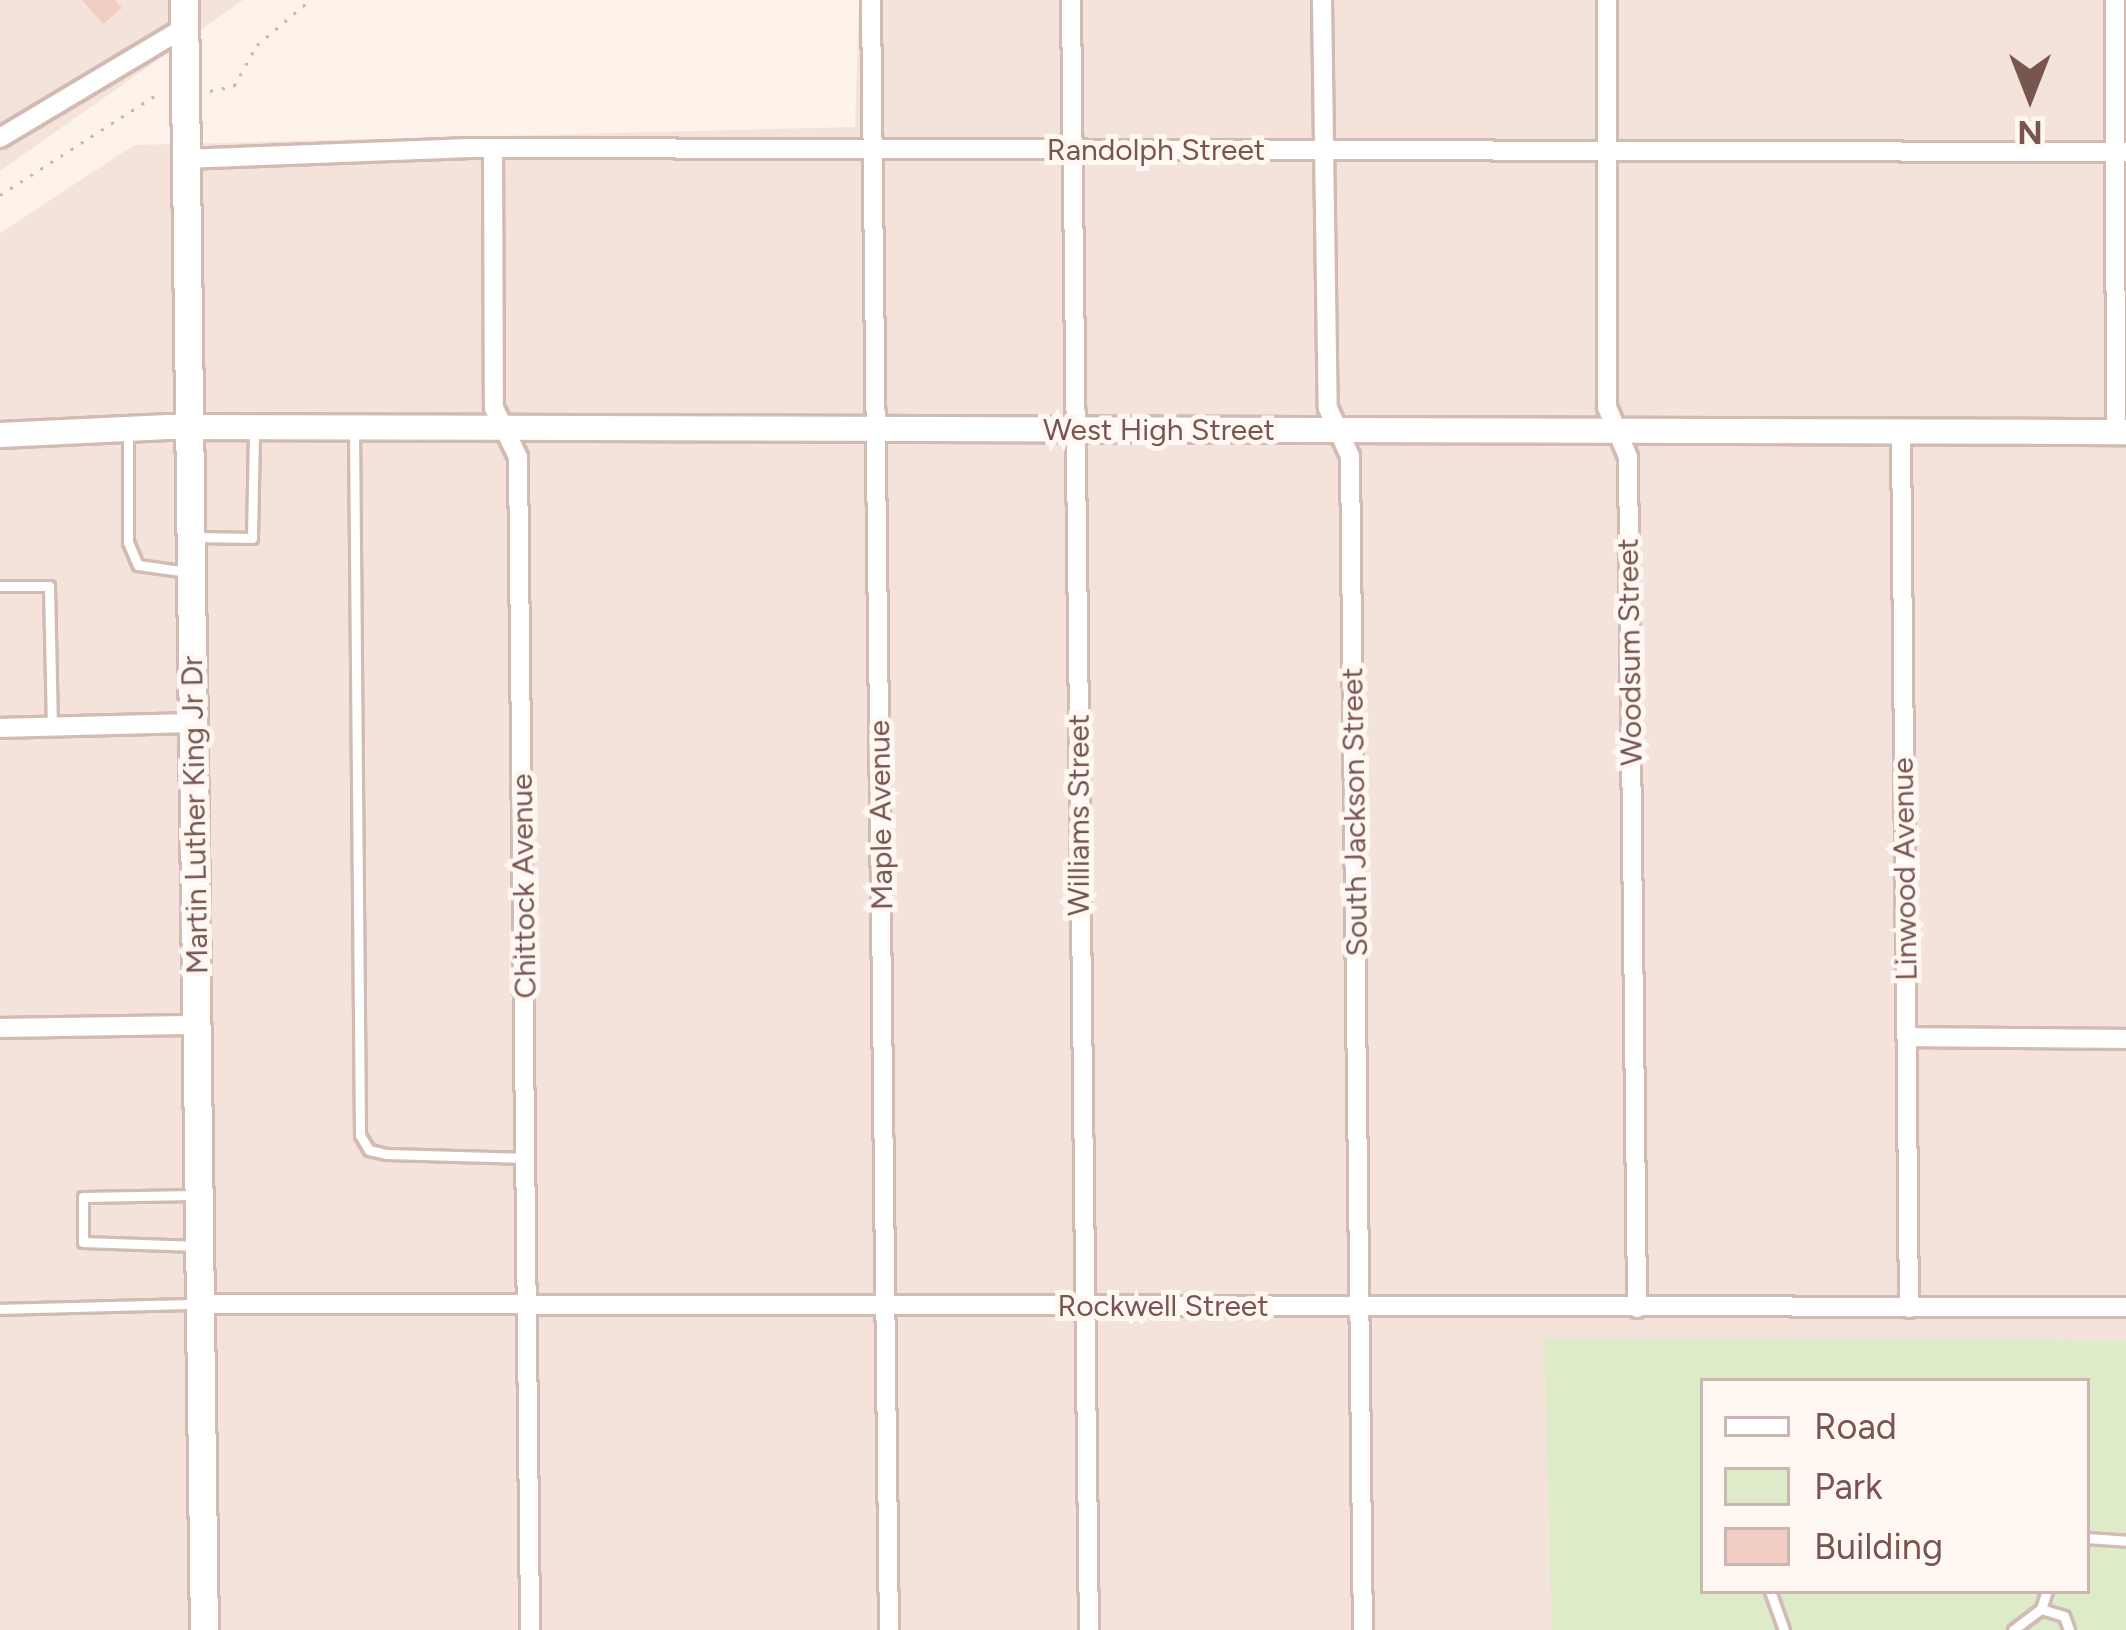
<!DOCTYPE html>
<style>
body{margin:0}
#map{position:relative;width:2126px;height:1630px;overflow:hidden;background:#fdf3eb;font-family:Figtree,sans-serif}
div>[style]{position:absolute}
[style*='--x']{left:calc(var(--x)*1px);top:calc(var(--y)*1px);width:calc(var(--w)*1px);rotate:calc(var(--a)*1deg)}
.residential>*{inset:0;background:#f4e3da}
.green>*{inset:0;background:#ddebc9}
.building>*{inset:0;background:#f2cdc3}
.path>*{height:3px;margin-top:-1.5px;transform-origin:0;background:repeating-linear-gradient(90deg,#d8b0a5 0 3px,transparent 0 12px)}
.roads{filter:drop-shadow(3px 0 #d2bbb3) drop-shadow(-3px 0 #d2bbb3) drop-shadow(0 3px #d2bbb3) drop-shadow(0 -3px #d2bbb3)}
.service>*{height:9px;margin:-4.5px;padding:0 4.5px;transform-origin:4.5px;border-radius:4.5px;background:#fff}
.minor>*{height:18px;margin:-9px;padding:0 9px;transform-origin:9px;border-radius:9px;background:#fff}
.tertiary>*{height:24px;margin:-12px;padding:0 12px;transform-origin:12px;border-radius:12px;background:#fff}
.secondary>*{height:27px;margin:-13.5px;padding:0 13.5px;transform-origin:13.5px;border-radius:13.5px;background:#fff}
span{translate:-50% -50%;white-space:nowrap;text-align:center;line-height:1.15;-webkit-text-stroke:10px #fff8f2;paint-order:stroke}
.street-label{font-size:30px;color:#78554e}
.legend{position:absolute;left:1700px;top:1378px;width:390px;height:216px;box-sizing:border-box;background:#fff8f2;border:3px solid #c9b7b0;margin:0;padding:15px 21px;list-style:none;font-size:36px;color:#78554e}
.legend li{display:flex;align-items:center;gap:24px;height:60px}
.legend b{width:60px;border:3px solid #c9b7b0}
.north{position:absolute;left:1970px;top:36px;width:120px;height:120px;-webkit-text-stroke:9px #fff8f2;paint-order:stroke;rotate:180deg;font-size:33px;font-weight:700;line-height:48px;text-align:center;color:#78554e}
.north::after{content:'';display:block;margin:auto;width:42px;height:54px;background:#78554e;clip-path:polygon(50% 0,100% 100%,50% 72%,0 100%)}
</style>
<div id="map">
<div class="residential">
<i style="clip-path:polygon(0 0,243px 0,0 171px)"></i>
<i style="clip-path:polygon(evenodd,859px 0,2126px 0,2126px 1630px,0 1630px,0 233px,134px 145px,855px 127px,859px 0,1703px 1381px,2087px 1381px,2087px 1591px,1703px 1591px,1703px 1381px)"></i>
</div>
<div class="green">
<i style="clip-path:polygon(evenodd,1544px 1339px,2126px 1340px,2126px 1630px,1552px 1630px,1544px 1339px,1703px 1381px,2087px 1381px,2087px 1591px,1703px 1591px,1703px 1381px)"></i>
</div>
<div class="building">
<i style="clip-path:polygon(82px 0,115px 0,122px 8px,103px 24px)"></i>
</div>
<div class="path">
<i style="--x:210;--y:91;--w:25;--a:-12"></i>
<i style="--x:234;--y:86;--w:47;--a:-60.7"></i>
<i style="--x:257;--y:45;--w:70;--a:-40.3"></i>
<i style="--x:0;--y:195;--w:189;--a:-32.7"></i>
</div>
<div class="roads">
<div class="service">
<i style="--x:354;--y:430;--w:705;--a:89.51"></i>
<i style="--x:360;--y:1135;--w:17;--a:59"></i>
<i style="--x:369;--y:1150;--w:18;--a:13"></i>
<i style="--x:387;--y:1154;--w:140;--a:1.6"></i>
<i style="--x:128;--y:431;--w:111;--a:90"></i>
<i style="--x:128;--y:542;--w:25;--a:67"></i>
<i style="--x:138;--y:565;--w:50;--a:8"></i>
<i style="--x:195;--y:537;--w:57;--a:1"></i>
<i style="--x:252;--y:538;--w:106;--a:-88.9"></i>
<i style="--x:0;--y:586;--w:49;--a:0"></i>
<i style="--x:49;--y:586;--w:141;--a:88.8"></i>
<i style="--x:193;--y:1195;--w:110;--a:179"></i>
<i style="--x:83;--y:1197;--w:45;--a:90"></i>
<i style="--x:83;--y:1242;--w:115;--a:2"></i>
<i style="--x:0;--y:1309;--w:194;--a:-1.5"></i>
<i style="--x:2087;--y:1538;--w:39;--a:4"></i>
<i style="--x:1770;--y:1591;--w:41;--a:70.3"></i>
<i style="--x:2041;--y:1609;--w:19;--a:-72"></i>
<i style="--x:2013;--y:1630;--w:35;--a:-37"></i>
<i style="--x:2041;--y:1609;--w:24;--a:17"></i>
<i style="--x:2064;--y:1616;--w:15;--a:70"></i>
</div>
<div class="minor">
<i style="--x:871;--y:0;--w:1630;--a:89.37"></i>
<i style="--x:1071;--y:0;--w:1630;--a:89.37"></i>
<i style="--x:1322;--y:0;--w:408;--a:89.2"></i>
<i style="--x:1328;--y:408;--w:53;--a:65.4"></i>
<i style="--x:1350;--y:456;--w:1174;--a:89.37"></i>
<i style="--x:1607;--y:0;--w:407;--a:90"></i>
<i style="--x:1607;--y:407;--w:54;--a:67.2"></i>
<i style="--x:1628;--y:457;--w:851;--a:89.39"></i>
<i style="--x:2115;--y:0;--w:431;--a:89.9"></i>
<i style="--x:0;--y:138;--w:214;--a:-30.9"></i>
<i style="--x:493;--y:148;--w:260;--a:89.8"></i>
<i style="--x:494;--y:408;--w:55;--a:63.9"></i>
<i style="--x:518;--y:457;--w:1173;--a:89.41"></i>
<i style="--x:186;--y:159;--w:282;--a:-2.2"></i>
<i style="--x:468;--y:148;--w:1658;--a:0.14"></i>
<i style="--x:1901;--y:431;--w:877;--a:89.48"></i>
<i style="--x:0;--y:728;--w:193;--a:-1.5"></i>
<i style="--x:0;--y:1028;--w:197;--a:-0.9"></i>
<i style="--x:1907;--y:1037;--w:219;--a:0.5"></i>
<i style="--x:200;--y:1304;--w:1926;--a:0.09"></i>
</div>
<div class="tertiary">
<i style="--x:0;--y:435;--w:168;--a:-2.7"></i>
<i style="--x:168;--y:427;--w:1958;--a:0.15"></i>
</div>
<div class="secondary">
<i style="--x:184;--y:0;--w:1630;--a:89.3"></i>
</div>
</div>
<div class="street-label">
<span style="left:1156px;top:150px">Randolph Street</span>
<span style="left:1159px;top:430px">West High Street</span>
<span style="left:1630px;top:652px;rotate:-91deg">Woodsum Street</span>
<span style="left:1355px;top:812px;rotate:-91deg">South Jackson Street</span>
<span style="left:195px;top:815px;rotate:-91deg">Martin Luther King Jr Dr</span>
<span style="left:881px;top:815px;rotate:-91deg">Maple Avenue</span>
<span style="left:1079px;top:815px;rotate:-90deg">Williams Street</span>
<span style="left:1905px;top:869px;rotate:-91deg">Linwood Avenue</span>
<span style="left:524px;top:886px;rotate:-91deg">Chittock Avenue</span>
<span style="left:1163px;top:1306px">Rockwell Street</span>
</div>
<ul class="legend">
<li><b style="height:15px;background:#fff"></b>Road</li>
<li><b style="height:33px;background:#ddebc9"></b>Park</li>
<li><b style="height:33px;background:#f2cdc3"></b>Building</li>
</ul>
<div class="north">N</div>
</div>
